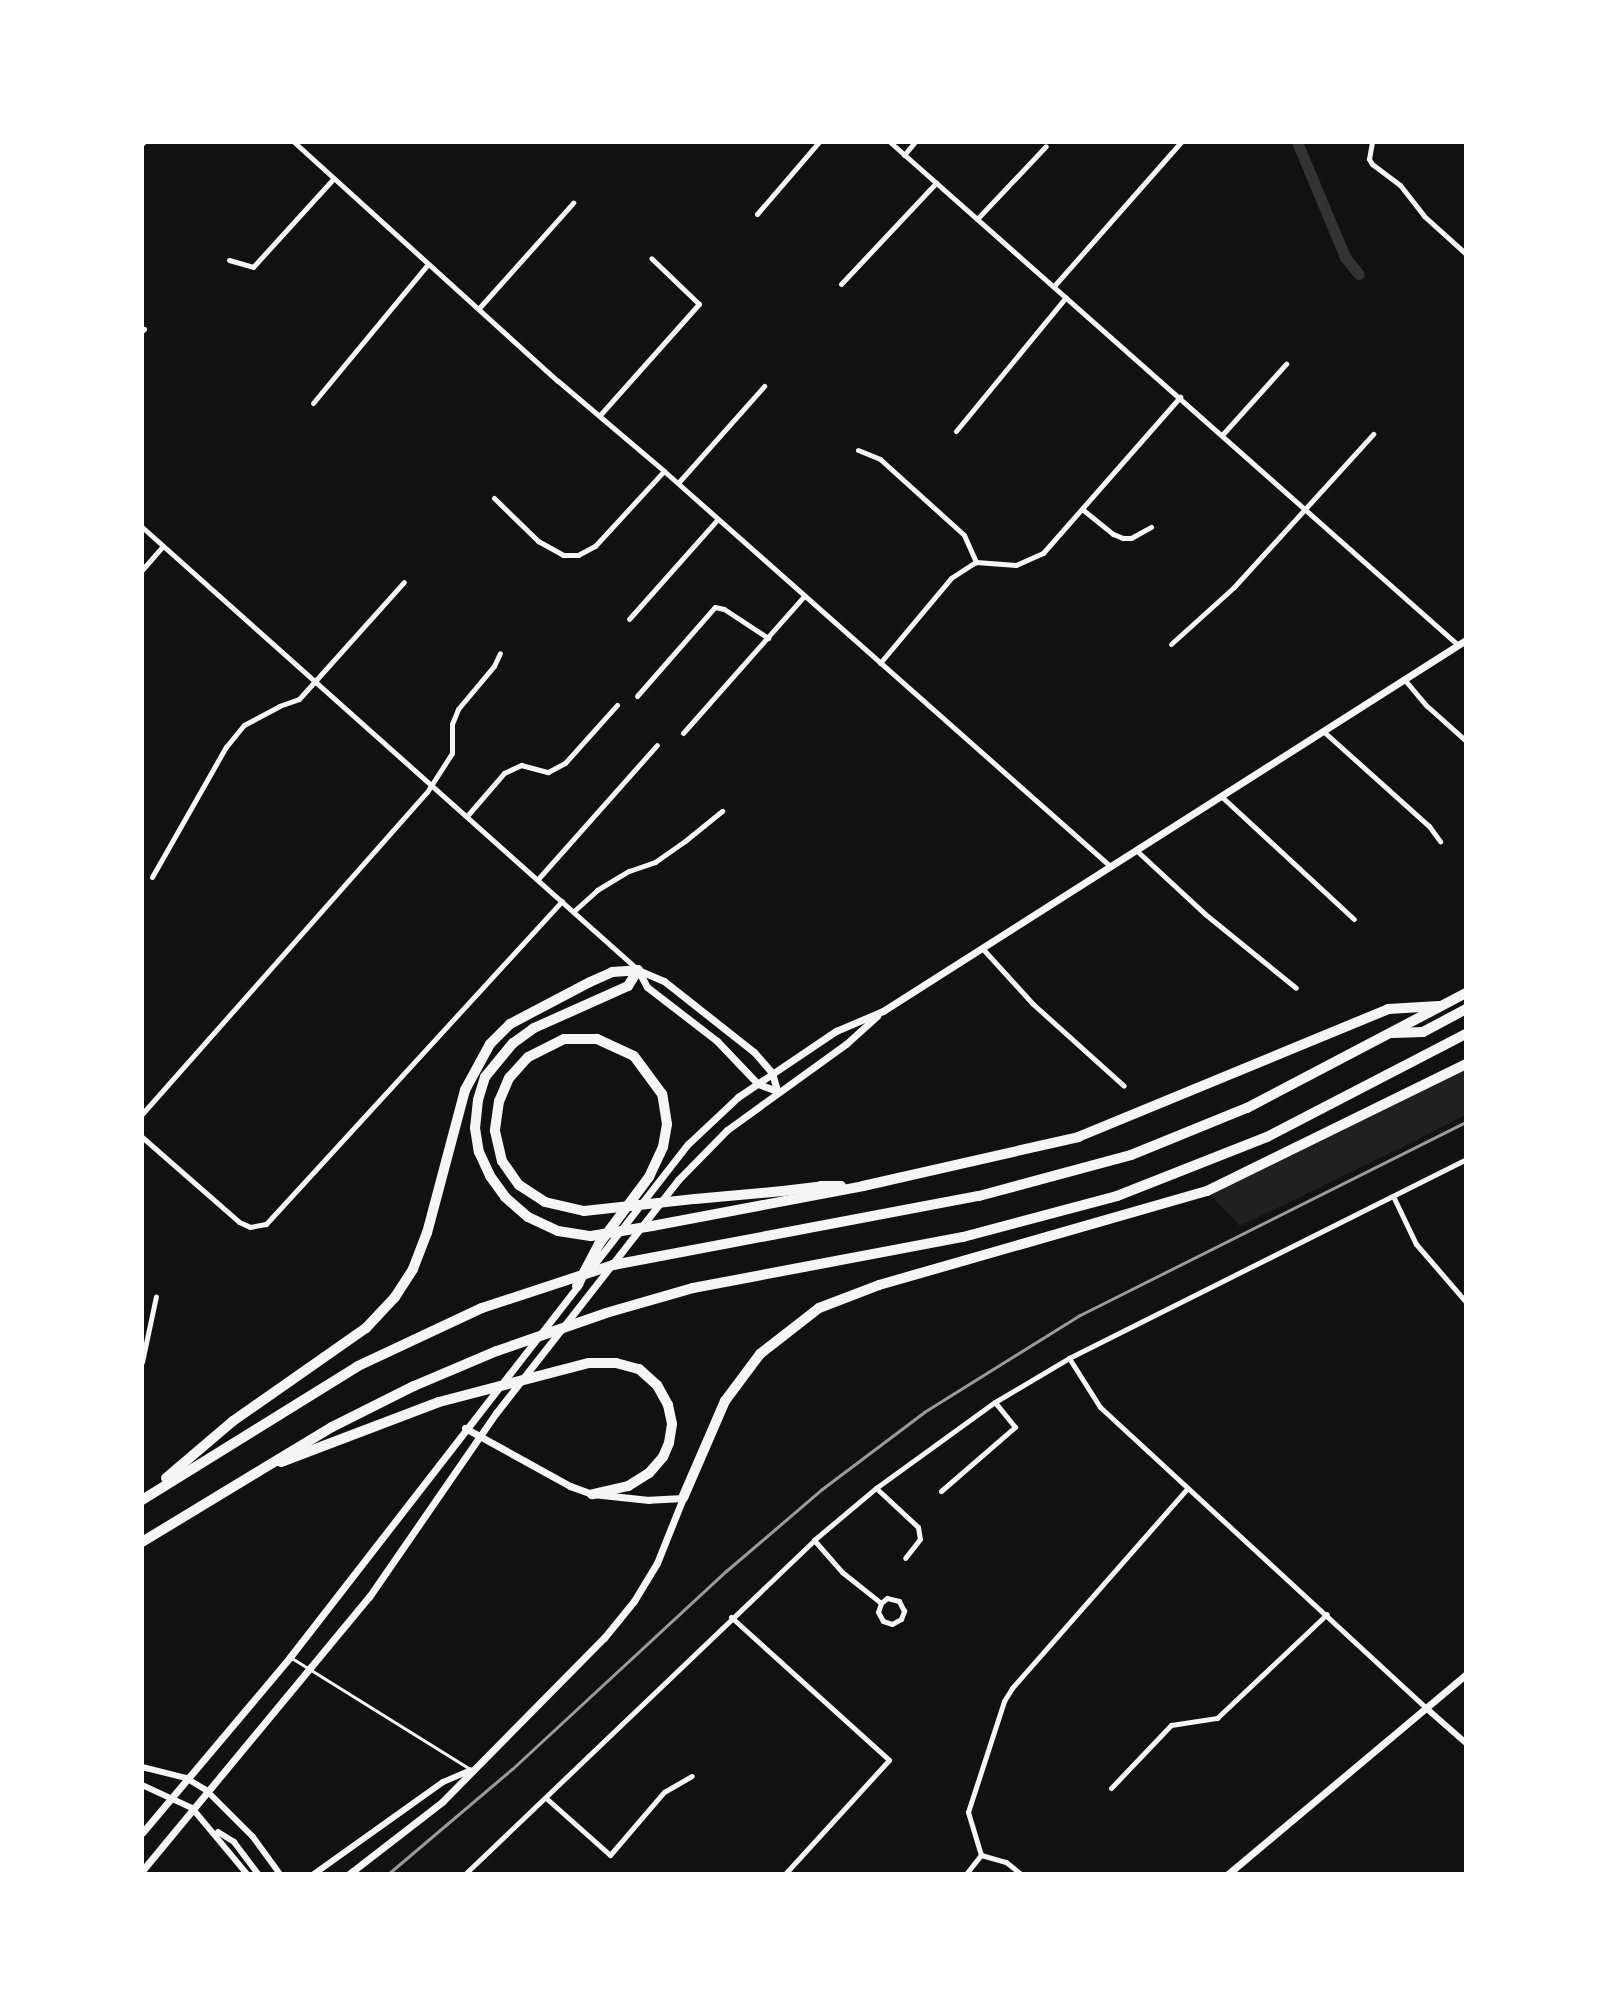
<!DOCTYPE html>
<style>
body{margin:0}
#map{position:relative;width:1608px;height:2016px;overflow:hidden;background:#111;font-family:"Asap Condensed",sans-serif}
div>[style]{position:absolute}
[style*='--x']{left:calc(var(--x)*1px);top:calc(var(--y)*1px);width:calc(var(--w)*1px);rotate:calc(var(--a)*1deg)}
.green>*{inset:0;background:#202020}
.canal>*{height:11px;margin:-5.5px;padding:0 5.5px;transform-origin:5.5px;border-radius:5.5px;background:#333}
.service>*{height:3px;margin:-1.5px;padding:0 1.5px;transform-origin:1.5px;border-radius:1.5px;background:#f5f5f5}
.minor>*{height:5px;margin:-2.5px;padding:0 2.5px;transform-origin:2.5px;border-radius:2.5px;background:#f5f5f5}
.tertiary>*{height:6px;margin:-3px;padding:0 3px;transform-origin:3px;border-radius:3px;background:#f5f5f5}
.secondary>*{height:7px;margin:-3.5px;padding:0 3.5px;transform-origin:3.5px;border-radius:3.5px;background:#f5f5f5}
.motorway>*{height:10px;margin:-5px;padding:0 5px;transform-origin:5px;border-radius:5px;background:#f5f5f5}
.rail>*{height:3px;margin:-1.5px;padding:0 1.5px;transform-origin:1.5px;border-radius:1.5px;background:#9a9a9a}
span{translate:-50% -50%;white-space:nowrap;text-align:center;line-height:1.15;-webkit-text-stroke:6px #fff;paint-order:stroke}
.frame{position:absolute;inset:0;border:144px solid #fff;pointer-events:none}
</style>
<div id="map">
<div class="green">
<i style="clip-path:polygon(1466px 1064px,1466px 1115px,1405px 1146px,1240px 1226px,1207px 1191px)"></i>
</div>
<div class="canal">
<i style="--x:1297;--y:142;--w:125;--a:67.3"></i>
<i style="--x:1345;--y:257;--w:22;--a:51"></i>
</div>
<div class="service">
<i style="--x:290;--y:1657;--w:212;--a:31.9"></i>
</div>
<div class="minor">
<i style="--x:294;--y:142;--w:356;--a:42.2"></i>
<i style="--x:558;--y:381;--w:139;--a:40.3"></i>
<i style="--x:664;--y:471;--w:596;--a:41.53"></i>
<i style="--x:890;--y:142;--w:759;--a:41.53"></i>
<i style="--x:1372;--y:142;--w:17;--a:100"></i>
<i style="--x:1369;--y:159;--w:6;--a:59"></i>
<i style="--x:1372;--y:164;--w:35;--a:37"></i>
<i style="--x:1400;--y:185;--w:39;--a:52"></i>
<i style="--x:1424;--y:216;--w:57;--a:42.1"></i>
<i style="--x:904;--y:155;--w:17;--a:-50"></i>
<i style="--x:757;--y:214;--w:95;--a:-49.3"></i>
<i style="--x:977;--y:219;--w:100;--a:-46.6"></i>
<i style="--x:229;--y:260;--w:25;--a:16"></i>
<i style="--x:253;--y:267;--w:119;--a:-47.7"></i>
<i style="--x:841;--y:284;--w:139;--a:-46.8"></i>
<i style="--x:1054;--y:286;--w:192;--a:-48.6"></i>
<i style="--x:480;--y:307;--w:140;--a:-48.2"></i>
<i style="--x:142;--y:331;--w:3;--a:-45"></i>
<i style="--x:313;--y:403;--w:180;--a:-50.4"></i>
<i style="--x:600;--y:415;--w:149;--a:-48.3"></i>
<i style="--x:699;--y:304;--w:66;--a:-136.2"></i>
<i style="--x:956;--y:431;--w:173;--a:-50.6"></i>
<i style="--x:1222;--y:435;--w:96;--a:-48"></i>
<i style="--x:858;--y:450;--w:24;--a:22"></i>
<i style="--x:880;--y:459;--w:113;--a:42.1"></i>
<i style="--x:964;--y:535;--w:30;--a:66"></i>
<i style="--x:678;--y:483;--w:130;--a:-48.4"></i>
<i style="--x:494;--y:498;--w:62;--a:44.3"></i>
<i style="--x:538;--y:541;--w:29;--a:29"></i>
<i style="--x:563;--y:555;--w:15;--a:0"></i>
<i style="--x:578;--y:555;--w:19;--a:-28"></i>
<i style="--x:595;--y:546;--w:102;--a:-47.4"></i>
<i style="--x:1082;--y:509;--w:40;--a:39"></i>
<i style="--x:1113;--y:534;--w:11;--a:22"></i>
<i style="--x:1123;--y:538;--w:8;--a:0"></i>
<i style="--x:1131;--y:538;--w:23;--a:-29"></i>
<i style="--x:142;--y:527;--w:664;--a:41.76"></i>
<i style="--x:142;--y:570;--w:32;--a:-49"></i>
<i style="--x:629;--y:619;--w:132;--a:-48.4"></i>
<i style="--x:1171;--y:644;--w:85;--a:-42.1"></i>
<i style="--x:1234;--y:587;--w:207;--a:-47.7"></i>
<i style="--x:880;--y:663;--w:111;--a:-50.1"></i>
<i style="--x:951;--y:578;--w:30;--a:-33"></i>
<i style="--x:976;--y:562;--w:40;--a:4.3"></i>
<i style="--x:1016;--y:565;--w:30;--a:-24"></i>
<i style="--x:1043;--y:553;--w:208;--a:-48.7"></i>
<i style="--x:1404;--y:679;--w:35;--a:50"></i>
<i style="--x:1427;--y:706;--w:52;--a:41.9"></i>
<i style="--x:637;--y:696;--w:118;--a:-48.8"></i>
<i style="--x:715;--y:607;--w:9;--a:13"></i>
<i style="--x:724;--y:609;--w:53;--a:33.4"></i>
<i style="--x:1323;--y:731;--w:142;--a:41.9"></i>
<i style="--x:1429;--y:826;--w:19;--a:54"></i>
<i style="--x:683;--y:733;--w:183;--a:-48.5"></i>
<i style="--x:1221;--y:796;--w:181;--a:42.8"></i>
<i style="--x:467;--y:816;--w:57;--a:-49.3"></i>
<i style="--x:504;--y:773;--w:19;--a:-25"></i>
<i style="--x:521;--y:765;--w:28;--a:15"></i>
<i style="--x:548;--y:772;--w:19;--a:-28"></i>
<i style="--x:565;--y:763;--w:78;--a:-48.1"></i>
<i style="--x:1136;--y:850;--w:94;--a:42.8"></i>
<i style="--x:1205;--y:914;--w:117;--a:39.1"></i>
<i style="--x:152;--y:877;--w:150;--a:-60.4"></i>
<i style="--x:226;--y:747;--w:28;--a:-51"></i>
<i style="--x:244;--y:725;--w:40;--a:-28"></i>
<i style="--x:279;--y:706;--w:21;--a:-19"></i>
<i style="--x:299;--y:699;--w:157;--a:-48.1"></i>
<i style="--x:538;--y:879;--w:179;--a:-48.4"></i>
<i style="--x:574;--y:911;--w:31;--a:-42"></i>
<i style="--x:597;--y:890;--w:37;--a:-31"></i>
<i style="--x:629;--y:871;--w:28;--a:-19"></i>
<i style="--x:655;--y:862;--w:37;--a:-35"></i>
<i style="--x:685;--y:841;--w:48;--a:-39"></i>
<i style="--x:982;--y:948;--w:76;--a:47.7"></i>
<i style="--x:1033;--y:1004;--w:122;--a:42"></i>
<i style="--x:142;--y:1114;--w:430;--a:-48.5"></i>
<i style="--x:427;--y:792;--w:46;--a:-57.3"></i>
<i style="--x:452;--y:753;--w:29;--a:-90"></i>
<i style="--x:452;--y:724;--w:16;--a:-68"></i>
<i style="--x:458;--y:709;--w:56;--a:-50.1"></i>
<i style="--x:494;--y:666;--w:14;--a:-65"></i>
<i style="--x:142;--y:1137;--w:129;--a:41.2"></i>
<i style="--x:239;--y:1222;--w:12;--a:24"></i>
<i style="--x:250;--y:1227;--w:16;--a:-11"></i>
<i style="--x:266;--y:1224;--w:438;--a:-47.5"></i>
<i style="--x:1393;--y:1196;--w:53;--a:64.4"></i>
<i style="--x:1416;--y:1244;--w:77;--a:49.2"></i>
<i style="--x:1069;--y:1358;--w:58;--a:57.7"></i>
<i style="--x:1100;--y:1407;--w:444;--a:42.7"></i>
<i style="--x:142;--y:1362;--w:67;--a:-78"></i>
<i style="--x:876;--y:1488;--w:57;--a:42.9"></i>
<i style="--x:918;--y:1527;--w:12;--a:81"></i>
<i style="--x:920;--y:1539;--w:24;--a:128"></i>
<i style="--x:941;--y:1491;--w:98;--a:-40.9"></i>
<i style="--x:1015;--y:1427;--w:32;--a:-129"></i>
<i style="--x:814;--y:1540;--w:43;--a:48.8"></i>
<i style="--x:842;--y:1572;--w:50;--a:38.5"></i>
<i style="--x:881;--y:1603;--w:9;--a:108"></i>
<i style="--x:878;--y:1612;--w:10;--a:61"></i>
<i style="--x:883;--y:1621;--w:9;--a:18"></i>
<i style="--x:892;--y:1624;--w:10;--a:-29"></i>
<i style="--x:901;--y:1619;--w:9;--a:-69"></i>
<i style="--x:904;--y:1611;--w:11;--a:-117"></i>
<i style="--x:899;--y:1601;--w:12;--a:-166"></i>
<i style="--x:887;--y:1598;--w:8;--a:140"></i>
<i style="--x:731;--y:1617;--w:213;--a:42.1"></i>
<i style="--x:889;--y:1760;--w:154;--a:132.4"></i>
<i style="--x:1111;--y:1788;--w:87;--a:-46.4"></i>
<i style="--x:1171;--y:1725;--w:47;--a:-8.7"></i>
<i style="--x:1217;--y:1718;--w:151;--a:-43.4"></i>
<i style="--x:546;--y:1798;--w:86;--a:41.7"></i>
<i style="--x:610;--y:1855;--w:83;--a:-49.4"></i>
<i style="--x:664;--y:1792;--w:32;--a:-30"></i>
<i style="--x:981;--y:1855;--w:26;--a:16"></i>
<i style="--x:1006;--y:1862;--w:19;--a:39"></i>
<i style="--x:465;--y:1874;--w:483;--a:-43.7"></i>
<i style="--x:814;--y:1540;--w:81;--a:-40"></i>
<i style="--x:876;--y:1488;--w:147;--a:-35.9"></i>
<i style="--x:995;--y:1402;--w:86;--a:-30.7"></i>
<i style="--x:1069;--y:1358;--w:444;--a:-26.6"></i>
<i style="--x:966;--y:1874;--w:24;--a:-52"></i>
<i style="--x:981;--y:1855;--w:45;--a:-106.8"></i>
<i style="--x:968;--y:1812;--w:117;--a:-72"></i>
<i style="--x:1004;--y:1701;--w:15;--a:-58"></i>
<i style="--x:1012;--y:1688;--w:266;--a:-48.7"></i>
</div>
<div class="tertiary">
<i style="--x:142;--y:144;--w:3;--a:-45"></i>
<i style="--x:1426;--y:1708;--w:53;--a:41.2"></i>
<i style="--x:142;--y:1767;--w:45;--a:14"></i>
<i style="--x:186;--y:1778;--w:23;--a:31"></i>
<i style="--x:206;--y:1790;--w:66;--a:45"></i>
<i style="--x:253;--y:1837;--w:46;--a:53.9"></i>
<i style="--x:142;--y:1785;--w:55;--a:24.7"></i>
<i style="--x:192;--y:1808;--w:86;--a:50.2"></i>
<i style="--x:218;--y:1832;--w:19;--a:32"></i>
<i style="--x:234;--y:1842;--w:40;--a:53"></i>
<i style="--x:314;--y:1874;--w:158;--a:-35.5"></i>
<i style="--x:443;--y:1782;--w:30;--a:-23"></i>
</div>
<div class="secondary">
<i style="--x:638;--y:970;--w:28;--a:23"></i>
<i style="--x:664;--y:981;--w:115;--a:38.3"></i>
<i style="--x:754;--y:1052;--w:28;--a:49"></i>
<i style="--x:772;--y:1073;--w:19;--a:74"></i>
<i style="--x:638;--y:970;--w:19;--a:62"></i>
<i style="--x:647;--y:987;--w:88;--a:37.6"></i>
<i style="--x:717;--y:1041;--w:59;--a:46.4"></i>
<i style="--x:758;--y:1084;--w:20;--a:20"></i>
<i style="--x:589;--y:1271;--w:161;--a:-52.1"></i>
<i style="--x:688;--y:1144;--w:69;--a:-43.2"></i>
<i style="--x:738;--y:1097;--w:118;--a:-34"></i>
<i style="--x:836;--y:1031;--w:51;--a:-23.1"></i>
<i style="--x:883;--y:1011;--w:691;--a:-32.47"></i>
<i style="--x:142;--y:1833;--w:230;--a:-49.9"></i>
<i style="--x:290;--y:1657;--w:472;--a:-52.2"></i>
<i style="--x:142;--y:1871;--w:356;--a:-50.4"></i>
<i style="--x:369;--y:1597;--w:224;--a:-55.4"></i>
<i style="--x:496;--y:1413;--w:296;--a:-52"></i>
<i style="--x:678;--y:1180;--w:70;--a:-45.6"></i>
<i style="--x:727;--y:1130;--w:147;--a:-35.9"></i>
<i style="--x:846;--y:1044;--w:42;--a:-42.1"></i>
<i style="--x:349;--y:1874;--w:118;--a:-37.7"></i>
<i style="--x:442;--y:1802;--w:231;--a:-45.4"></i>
<i style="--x:604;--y:1638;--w:48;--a:-51"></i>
<i style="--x:634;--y:1601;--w:44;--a:-58.8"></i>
<i style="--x:657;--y:1563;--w:70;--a:-68.2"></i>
<i style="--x:683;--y:1498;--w:34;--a:177"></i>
<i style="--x:649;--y:1500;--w:57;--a:-174"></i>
<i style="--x:592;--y:1494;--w:23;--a:-160"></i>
<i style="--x:570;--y:1486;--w:120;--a:-151.1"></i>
<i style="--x:1228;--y:1874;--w:311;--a:-40"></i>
</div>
<div class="motorway">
<i style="--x:638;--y:970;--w:19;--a:122"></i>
<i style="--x:628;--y:986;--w:103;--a:155.9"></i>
<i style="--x:534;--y:1028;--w:26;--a:144"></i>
<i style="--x:513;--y:1043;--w:44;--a:129.5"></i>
<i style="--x:485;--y:1077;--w:24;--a:107"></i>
<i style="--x:478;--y:1100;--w:28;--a:96"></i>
<i style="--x:475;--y:1128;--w:24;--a:81"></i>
<i style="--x:479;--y:1152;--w:26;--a:65"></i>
<i style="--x:490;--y:1176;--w:26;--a:54"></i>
<i style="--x:505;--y:1197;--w:30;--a:41"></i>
<i style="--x:528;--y:1217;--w:33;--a:25"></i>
<i style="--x:558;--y:1231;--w:33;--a:9"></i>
<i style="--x:591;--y:1236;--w:62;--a:-9.3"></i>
<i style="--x:652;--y:1226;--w:215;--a:-10.7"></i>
<i style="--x:863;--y:1186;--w:221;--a:-12.8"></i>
<i style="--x:1078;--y:1137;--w:335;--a:-22.4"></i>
<i style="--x:1388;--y:1009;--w:51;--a:-3.4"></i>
<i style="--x:1393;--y:1033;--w:30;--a:-2"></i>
<i style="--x:1423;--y:1032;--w:49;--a:-28.1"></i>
<i style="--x:577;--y:1286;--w:47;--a:-62.4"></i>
<i style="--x:599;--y:1244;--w:84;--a:-53.3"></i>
<i style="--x:649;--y:1177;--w:33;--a:-65"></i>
<i style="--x:663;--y:1147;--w:23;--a:-80"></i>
<i style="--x:667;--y:1124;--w:30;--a:-99"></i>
<i style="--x:662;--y:1094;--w:47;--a:-126.4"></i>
<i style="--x:634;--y:1056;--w:41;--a:-155.3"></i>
<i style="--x:597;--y:1039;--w:33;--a:180"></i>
<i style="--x:564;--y:1039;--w:40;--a:153.4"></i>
<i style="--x:528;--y:1057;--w:28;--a:132"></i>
<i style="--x:509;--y:1078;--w:25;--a:113"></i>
<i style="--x:499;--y:1101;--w:30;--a:98"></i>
<i style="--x:495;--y:1131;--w:31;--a:77"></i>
<i style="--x:502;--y:1161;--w:29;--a:55"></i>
<i style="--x:519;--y:1185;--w:31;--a:33"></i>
<i style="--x:545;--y:1202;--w:40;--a:13"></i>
<i style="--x:584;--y:1211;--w:112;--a:-6.2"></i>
<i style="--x:695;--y:1199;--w:88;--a:-5.2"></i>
<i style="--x:783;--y:1191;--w:38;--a:-7"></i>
<i style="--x:821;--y:1186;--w:20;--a:0"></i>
<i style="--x:281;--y:1462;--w:169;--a:-20.8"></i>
<i style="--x:439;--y:1402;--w:155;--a:-14.6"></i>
<i style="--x:589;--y:1363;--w:27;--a:0"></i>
<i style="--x:616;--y:1363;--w:24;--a:15"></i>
<i style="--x:639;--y:1369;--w:24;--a:42"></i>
<i style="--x:657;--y:1385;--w:23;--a:61"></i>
<i style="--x:668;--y:1405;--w:19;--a:78"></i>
<i style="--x:672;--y:1424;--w:19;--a:99"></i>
<i style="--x:669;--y:1443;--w:15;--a:113"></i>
<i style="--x:663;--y:1457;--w:21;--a:131"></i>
<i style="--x:649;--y:1473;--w:25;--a:148"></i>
<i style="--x:628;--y:1486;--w:37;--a:167"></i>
<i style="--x:166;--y:1478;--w:88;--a:-40.4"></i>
<i style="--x:233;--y:1421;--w:162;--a:-35"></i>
<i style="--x:366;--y:1328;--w:42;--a:-46.9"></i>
<i style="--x:395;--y:1297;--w:33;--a:-57"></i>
<i style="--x:413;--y:1269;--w:39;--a:-69"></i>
<i style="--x:427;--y:1233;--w:148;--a:-75.1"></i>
<i style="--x:465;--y:1090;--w:52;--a:-61.5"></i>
<i style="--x:490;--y:1044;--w:28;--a:-45"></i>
<i style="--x:510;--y:1024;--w:90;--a:-27.7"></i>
<i style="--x:590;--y:982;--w:24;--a:-24"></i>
<i style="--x:612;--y:972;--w:26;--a:-4"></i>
<i style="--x:683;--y:1498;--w:106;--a:-66.6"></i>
<i style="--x:725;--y:1401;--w:59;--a:-53.3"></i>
<i style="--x:760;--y:1354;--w:75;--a:-37.9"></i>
<i style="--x:819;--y:1308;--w:64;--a:-21"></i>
<i style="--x:879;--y:1285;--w:341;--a:-16"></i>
<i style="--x:1207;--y:1191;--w:288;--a:-26.1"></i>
<i style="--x:142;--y:1500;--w:254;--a:-31.8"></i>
<i style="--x:358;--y:1366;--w:137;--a:-25.1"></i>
<i style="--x:482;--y:1308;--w:138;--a:-18.2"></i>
<i style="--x:613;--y:1265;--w:372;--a:-10.7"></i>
<i style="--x:979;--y:1196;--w:157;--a:-15.1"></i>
<i style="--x:1131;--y:1155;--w:125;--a:-22.1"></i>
<i style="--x:1247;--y:1108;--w:247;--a:-27.7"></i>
<i style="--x:142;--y:1542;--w:222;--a:-31.2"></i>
<i style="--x:332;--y:1427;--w:92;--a:-26.6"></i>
<i style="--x:414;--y:1386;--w:90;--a:-22.9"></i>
<i style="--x:497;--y:1351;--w:115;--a:-19.2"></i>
<i style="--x:606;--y:1313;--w:91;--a:-16"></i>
<i style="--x:693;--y:1288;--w:275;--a:-10.7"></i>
<i style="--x:963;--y:1237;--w:159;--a:-14.9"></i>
<i style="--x:1117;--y:1196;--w:161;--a:-21.5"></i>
<i style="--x:1267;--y:1137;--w:224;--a:-27.4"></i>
</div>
<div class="rail">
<i style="--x:388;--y:1874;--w:162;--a:-40.3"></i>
<i style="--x:512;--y:1769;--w:292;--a:-42.8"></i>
<i style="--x:726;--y:1571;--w:126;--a:-40.5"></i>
<i style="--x:822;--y:1489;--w:128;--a:-37"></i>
<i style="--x:924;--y:1412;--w:184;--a:-31.9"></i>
<i style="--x:1080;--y:1315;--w:432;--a:-26.6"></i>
</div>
<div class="frame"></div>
</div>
